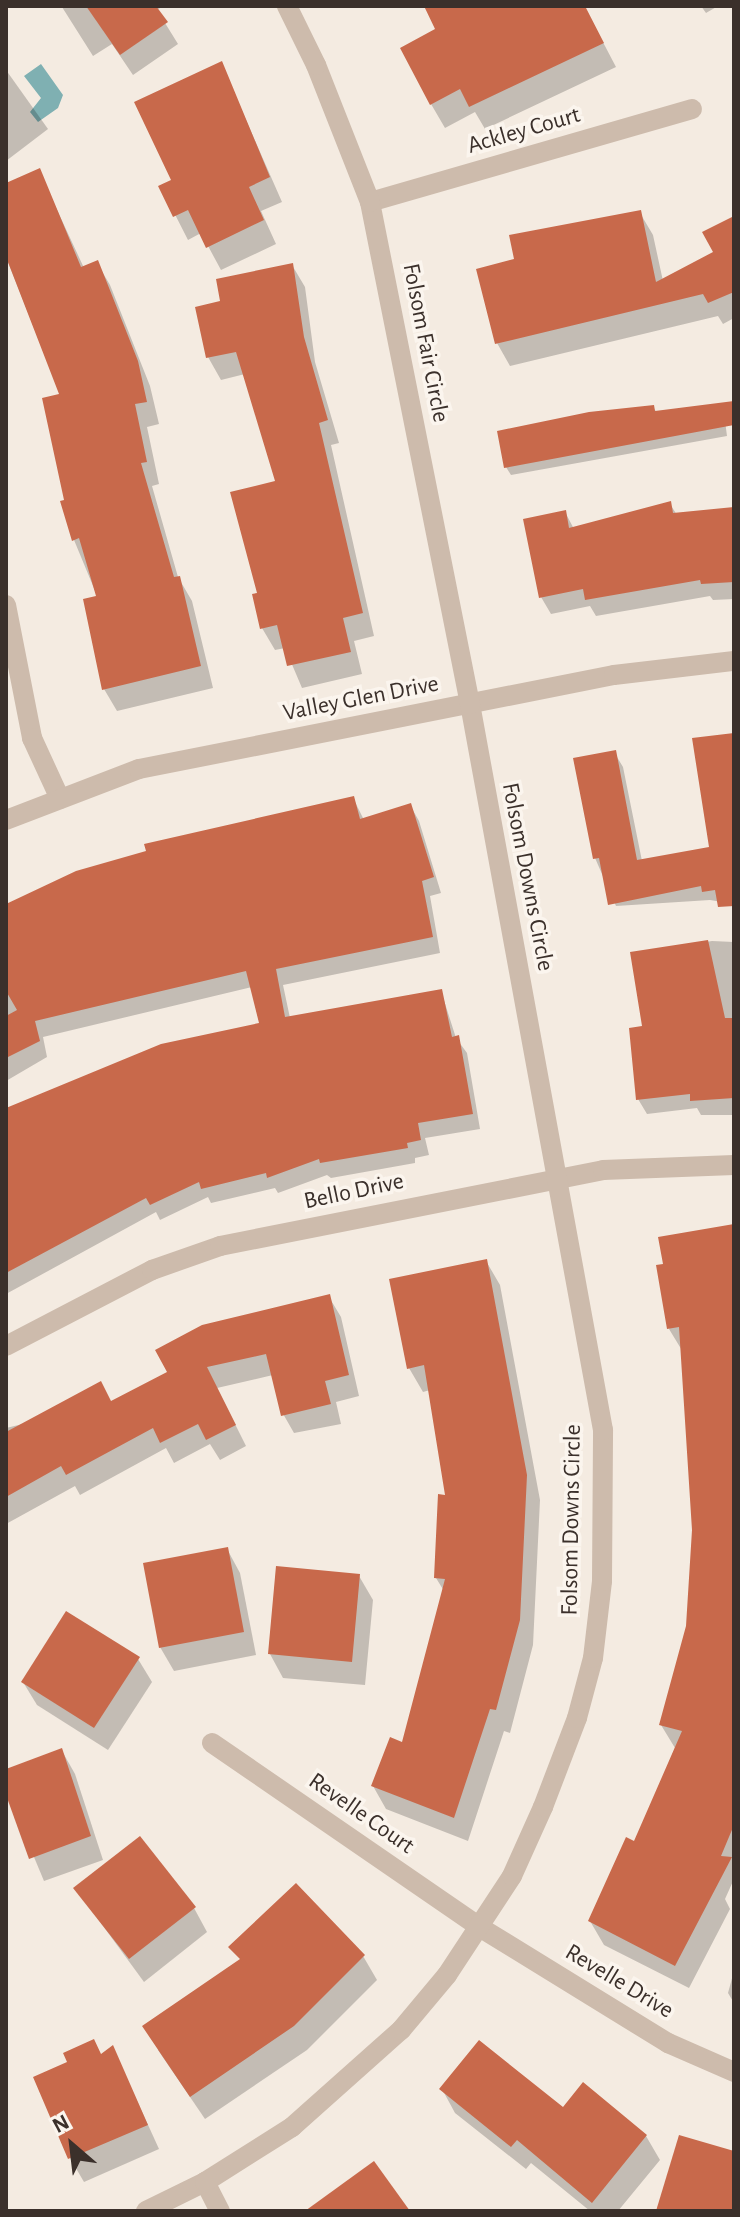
<!DOCTYPE html>
<style>
body{margin:0}
#map{position:relative;width:740px;height:2217px;overflow:hidden;background:#f4ebe1;font-family:"Alegreya Sans",sans-serif}
div>[style]{position:absolute}
[style*='--x']{left:calc(var(--x)*1px);top:calc(var(--y)*1px);width:calc(var(--w)*1px);rotate:calc(var(--a)*1deg)}
.water>*{inset:0;background:#7fb0b2}
.shadow>*{inset:0;background:#0003}
.building>*{inset:0;background:#c8694b}
.minor>*{height:20px;margin:-10px;padding:0 10px;transform-origin:10px;border-radius:10px;background:#cdbbac}
span{translate:-50% -50%;white-space:nowrap;text-align:center;line-height:1.15;-webkit-text-stroke:7px #fbf5ee;paint-order:stroke}
.street-label{font-size:24px;color:#3b302b}
.frame{position:absolute;inset:0;border:8px solid #3b302b;pointer-events:none}
.north{position:absolute;left:32px;top:2105px;width:80px;height:80px;-webkit-text-stroke:6px #fbf5ee;paint-order:stroke;rotate:332deg;font-size:22px;font-weight:700;line-height:32px;text-align:center;color:#3b302b}
.north::after{content:'';display:block;margin:auto;width:28px;height:36px;background:#3b302b;clip-path:polygon(50% 0,100% 100%,50% 72%,0 100%)}
</style>
<div id="map">
<div class="water">
<i style="clip-path:polygon(41px 64px,63px 95px,58px 108px,38px 122px,30px 112px,41px 98px,24px 76px)"></i>
</div>
<div class="shadow">
<i style="clip-path:polygon(163px 6px,157px 10px,178px 44px,133px 75px,112px 44px,93px 56px,62px 7px)"></i>
<i style="clip-path:polygon(443px 6px,584px 6px,616px 67px,485px 129px,475px 112px,445px 128px,431px 104px)"></i>
<i style="clip-path:polygon(701px 6px,718px 6px,706px 13px)"></i>
<i style="clip-path:polygon(221px 63px,282px 202px,261px 211px,276px 244px,221px 270px,201px 233px,188px 240px,161px 187px,174px 181px)"></i>
<i style="clip-path:polygon(6px 70px,48px 129px,6px 161px)"></i>
<i style="clip-path:polygon(39px 171px,84px 268px,97px 263px,110px 285px,150px 386px,159px 424px,147px 427px,159px 484px,152px 486px,178px 577px,192px 601px,213px 688px,117px 711px,104px 689px,98px 598px,74px 540px,67px 502px,61px 396px,6px 257px,6px 185px)"></i>
<i style="clip-path:polygon(640px 213px,653px 235px,663px 281px,715px 253px,734px 218px,734px 318px,723px 324px,718px 316px,510px 366px,497px 343px,517px 260px)"></i>
<i style="clip-path:polygon(292px 265px,305px 287px,315px 362px,339px 443px,331px 445px,374px 636px,354px 641px,362px 674px,302px 688px,285px 648px,275px 650px,262px 628px,259px 595px,277px 482px,245px 374px,221px 380px,208px 357px,223px 303px)"></i>
<i style="clip-path:polygon(653px 407px,657px 413px,724px 413px,727px 436px,511px 475px,506px 467px)"></i>
<i style="clip-path:polygon(670px 504px,677px 515px,734px 509px,734px 599px,713px 600px,710px 596px,596px 616px,590px 606px,551px 614px,541px 597px,565px 512px,574px 529px)"></i>
<i style="clip-path:polygon(734px 735px,734px 904px,710px 900px,616px 906px,595px 858px,614px 752px,623px 767px,642px 861px,711px 849px)"></i>
<i style="clip-path:polygon(353px 798px,364px 820px,410px 805px,419px 821px,441px 893px,430px 896px,440px 953px,283px 985px,290px 1018px,441px 991px,456px 1038px,467px 1053px,480px 1129px,425px 1138px,429px 1155px,415px 1158px,415px 1163px,331px 1178px,327px 1175px,278px 1193px,275px 1188px,211px 1203px,208px 1197px,160px 1220px,156px 1212px,6px 1294px,6px 1109px,262px 1024px,252px 987px,43px 1037px,47px 1057px,6px 1081px,6px 905px)"></i>
<i style="clip-path:polygon(712px 941px,734px 942px,734px 1115px,701px 1115px,697px 1108px,647px 1114px,638px 1099px,644px 1028px,632px 954px)"></i>
<i style="clip-path:polygon(734px 1226px,734px 1879px,725px 1899px,730px 1909px,689px 1988px,604px 1945px,590px 1921px,635px 1844px,675px 1748px,661px 1725px,688px 1626px,694px 1530px,683px 1352px,669px 1329px)"></i>
<i style="clip-path:polygon(486px 1261px,500px 1285px,540px 1500px,533px 1645px,510px 1733px,504px 1731px,468px 1841px,386px 1809px,373px 1786px,404px 1744px,444px 1591px,436px 1578px,447px 1497px,430px 1390px,423px 1392px,409px 1368px)"></i>
<i style="clip-path:polygon(329px 1297px,341px 1317px,359px 1396px,336px 1402px,341px 1424px,294px 1433px,282px 1412px,273px 1375px,217px 1388px,246px 1446px,220px 1460px,210px 1444px,174px 1463px,166px 1448px,80px 1495px,75px 1486px,6px 1524px,6px 1428px,111px 1403px)"></i>
<i style="clip-path:polygon(227px 1549px,240px 1573px,256px 1655px,174px 1671px,160px 1647px)"></i>
<i style="clip-path:polygon(359px 1576px,373px 1600px,365px 1685px,283px 1678px,270px 1654px)"></i>
<i style="clip-path:polygon(138px 1659px,152px 1682px,108px 1750px,37px 1705px,23px 1682px)"></i>
<i style="clip-path:polygon(62px 1751px,75px 1774px,103px 1860px,44px 1881px,6px 1790px,6px 1771px)"></i>
<i style="clip-path:polygon(76px 1889px,194px 1908px,207px 1932px,144px 1982px)"></i>
<i style="clip-path:polygon(363px 1956px,377px 1980px,307px 2050px,205px 2119px,158px 2050px)"></i>
<i style="clip-path:polygon(734px 1971px,734px 2003px,728px 1993px)"></i>
<i style="clip-path:polygon(113px 2048px,159px 2149px,84px 2182px,70px 2158px,102px 2056px)"></i>
<i style="clip-path:polygon(583px 2085px,646px 2136px,660px 2160px,618px 2211px,590px 2211px,531px 2163px,526px 2169px,455px 2113px,442px 2089px,563px 2110px)"></i>
</div>
<div class="building">
<i style="clip-path:polygon(86px 6px,156px 6px,168px 22px,120px 55px)"></i>
<i style="clip-path:polygon(424px 6px,585px 6px,604px 43px,469px 107px,460px 89px,430px 105px,400px 48px,435px 29px)"></i>
<i style="clip-path:polygon(222px 61px,270px 177px,249px 187px,264px 220px,206px 248px,188px 210px,173px 217px,158px 186px,171px 180px,134px 102px)"></i>
<i style="clip-path:polygon(40px 168px,81px 267px,98px 260px,138px 361px,147px 402px,135px 404px,147px 462px,141px 463px,174px 577px,180px 576px,201px 666px,102px 690px,83px 599px,96px 596px,79px 538px,72px 541px,60px 501px,64px 500px,42px 398px,59px 394px,6px 257px,6px 183px)"></i>
<i style="clip-path:polygon(641px 210px,656px 282px,713px 252px,702px 232px,734px 216px,734px 292px,708px 303px,703px 294px,495px 344px,476px 269px,514px 259px,509px 235px)"></i>
<i style="clip-path:polygon(293px 263px,304px 337px,328px 420px,319px 423px,363px 613px,343px 618px,351px 652px,287px 666px,277px 625px,260px 629px,252px 594px,257px 593px,230px 492px,275px 481px,236px 352px,206px 358px,195px 307px,220px 301px,216px 279px)"></i>
<i style="clip-path:polygon(734px 401px,734px 425px,504px 468px,497px 431px,589px 412px,654px 405px,655px 411px)"></i>
<i style="clip-path:polygon(671px 501px,673px 513px,734px 507px,734px 582px,701px 584px,700px 580px,585px 600px,583px 589px,539px 598px,523px 519px,566px 510px,569px 528px)"></i>
<i style="clip-path:polygon(734px 733px,734px 906px,718px 907px,715px 890px,702px 892px,701px 886px,608px 905px,599px 858px,593px 859px,573px 758px,616px 750px,637px 860px,709px 847px,692px 738px)"></i>
<i style="clip-path:polygon(354px 796px,360px 819px,411px 803px,434px 877px,422px 881px,433px 937px,276px 969px,285px 1017px,442px 989px,452px 1037px,459px 1035px,473px 1114px,418px 1123px,421px 1140px,407px 1143px,408px 1148px,320px 1163px,319px 1159px,267px 1178px,266px 1173px,201px 1189px,199px 1182px,150px 1205px,146px 1198px,6px 1273px,6px 1108px,161px 1044px,259px 1023px,246px 971px,35px 1021px,40px 1041px,6px 1058px,6px 1016px,17px 1010px,6px 991px,6px 904px,76px 871px,146px 851px,144px 844px)"></i>
<i style="clip-path:polygon(708px 940px,725px 1018px,732px 1018px,734px 1098px,690px 1101px,690px 1094px,636px 1100px,629px 1028px,642px 1026px,630px 952px)"></i>
<i style="clip-path:polygon(734px 1224px,734px 1825px,721px 1856px,732px 1857px,675px 1966px,588px 1921px,626px 1837px,634px 1841px,682px 1731px,659px 1725px,686px 1626px,692px 1530px,679px 1327px,667px 1329px,656px 1265px,663px 1264px,658px 1237px)"></i>
<i style="clip-path:polygon(487px 1259px,527px 1475px,520px 1620px,496px 1710px,490px 1709px,454px 1818px,371px 1786px,390px 1737px,402px 1742px,445px 1579px,434px 1578px,438px 1494px,445px 1495px,424px 1365px,407px 1369px,389px 1279px)"></i>
<i style="clip-path:polygon(330px 1294px,349px 1375px,325px 1381px,331px 1404px,281px 1416px,266px 1354px,207px 1367px,236px 1425px,206px 1440px,198px 1424px,160px 1443px,153px 1428px,66px 1475px,61px 1466px,6px 1497px,6px 1432px,101px 1381px,111px 1401px,167px 1372px,155px 1350px,202px 1325px)"></i>
<i style="clip-path:polygon(228px 1547px,244px 1632px,159px 1648px,143px 1563px)"></i>
<i style="clip-path:polygon(276px 1566px,360px 1574px,352px 1662px,268px 1654px)"></i>
<i style="clip-path:polygon(66px 1611px,140px 1657px,94px 1728px,21px 1682px)"></i>
<i style="clip-path:polygon(62px 1748px,91px 1836px,29px 1859px,6px 1795px,6px 1769px)"></i>
<i style="clip-path:polygon(140px 1836px,196px 1907px,129px 1959px,73px 1888px)"></i>
<i style="clip-path:polygon(296px 1883px,365px 1955px,294px 2026px,190px 2097px,142px 2026px,240px 1959px,228px 1947px)"></i>
<i style="clip-path:polygon(94px 2039px,101px 2054px,113px 2045px,148px 2125px,68px 2159px,33px 2077px,67px 2062px,63px 2053px)"></i>
<i style="clip-path:polygon(479px 2040px,563px 2107px,583px 2082px,647px 2135px,592px 2203px,517px 2140px,511px 2147px,439px 2089px)"></i>
<i style="clip-path:polygon(679px 2135px,734px 2151px,734px 2211px,656px 2211px)"></i>
<i style="clip-path:polygon(374px 2161px,410px 2211px,305px 2211px)"></i>
</div>
<div class="minor">
<i style="--x:370;--y:202;--w:335;--a:-16.1"></i>
<i style="--x:6;--y:605;--w:136;--a:78.9"></i>
<i style="--x:32;--y:738;--w:67;--a:65.3"></i>
<i style="--x:6;--y:820;--w:142;--a:-21"></i>
<i style="--x:139;--y:769;--w:484;--a:-11.2"></i>
<i style="--x:614;--y:675;--w:121;--a:-6.7"></i>
<i style="--x:6;--y:1346;--w:165;--a:-27.5"></i>
<i style="--x:152;--y:1270;--w:72;--a:-19.4"></i>
<i style="--x:220;--y:1246;--w:390;--a:-11.2"></i>
<i style="--x:603;--y:1170;--w:131;--a:-2.2"></i>
<i style="--x:212;--y:1743;--w:326;--a:34.5"></i>
<i style="--x:481;--y:1928;--w:220;--a:31.6"></i>
<i style="--x:668;--y:2043;--w:72;--a:23.7"></i>
<i style="--x:205;--y:2182;--w:33;--a:63"></i>
<i style="--x:146;--y:2211;--w:66;--a:-26.2"></i>
<i style="--x:205;--y:2182;--w:103;--a:-32.3"></i>
<i style="--x:292;--y:2127;--w:146;--a:-41.7"></i>
<i style="--x:401;--y:2030;--w:72;--a:-50.1"></i>
<i style="--x:447;--y:1975;--w:118;--a:-56.7"></i>
<i style="--x:512;--y:1876;--w:76;--a:-65.8"></i>
<i style="--x:543;--y:1807;--w:95;--a:-69.1"></i>
<i style="--x:577;--y:1718;--w:62;--a:-75.1"></i>
<i style="--x:593;--y:1658;--w:78;--a:-83.3"></i>
<i style="--x:602;--y:1581;--w:151;--a:-89.6"></i>
<i style="--x:603;--y:1430;--w:738;--a:-100.38"></i>
<i style="--x:470;--y:704;--w:512;--a:-101.27"></i>
<i style="--x:370;--y:202;--w:147;--a:-111.5"></i>
<i style="--x:316;--y:65;--w:66;--a:-116.2"></i>
</div>
<div class="street-label">
<span style="left:524px;top:131px;rotate:-16deg">Ackley Court</span>
<span style="left:425px;top:343px;rotate:79deg">Folsom Fair Circle</span>
<span style="left:361px;top:699px;rotate:-11deg">Valley Glen Drive</span>
<span style="left:527px;top:877px;rotate:79deg">Folsom Downs Circle</span>
<span style="left:354px;top:1192px;rotate:-12deg">Bello Drive</span>
<span style="left:572px;top:1520px;rotate:-89deg">Folsom Downs Circle</span>
<span style="left:361px;top:1814px;rotate:35deg">Revelle Court</span>
<span style="left:619px;top:1982px;rotate:31deg">Revelle Drive</span>
</div>
<div class="frame"></div>
<div class="north">N</div>
</div>
